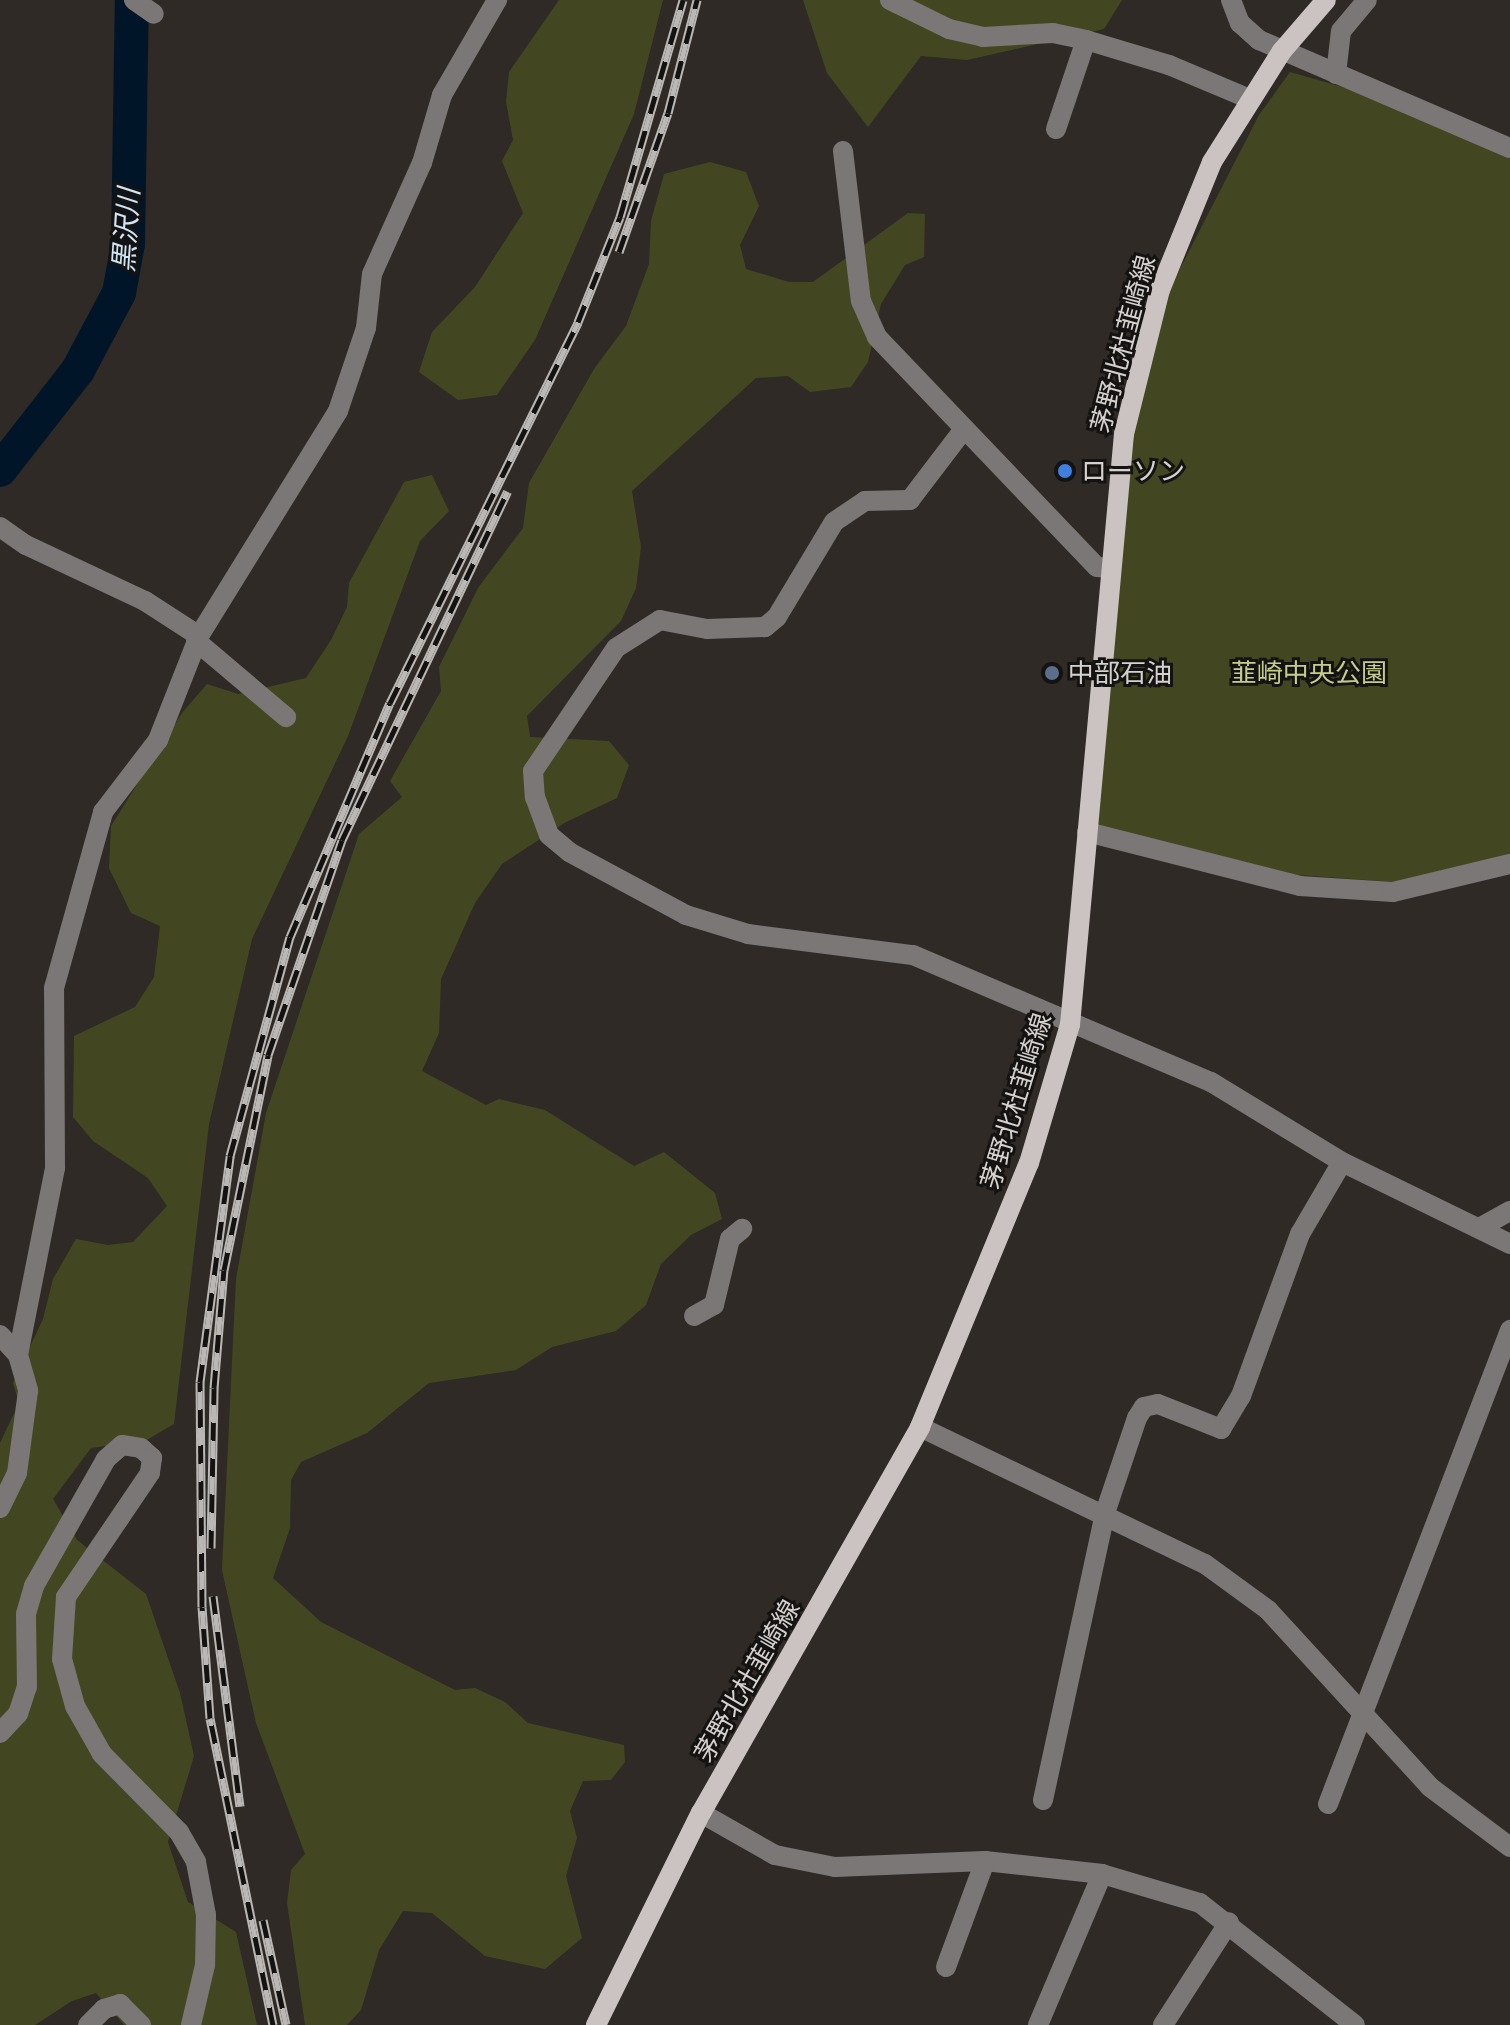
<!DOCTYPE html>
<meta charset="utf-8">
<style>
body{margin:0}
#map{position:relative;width:1510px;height:2025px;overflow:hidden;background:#2f2a25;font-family:"Open Sans","Noto Sans JP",sans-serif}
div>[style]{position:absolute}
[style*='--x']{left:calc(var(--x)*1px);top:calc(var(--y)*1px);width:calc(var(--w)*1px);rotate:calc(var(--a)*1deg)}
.green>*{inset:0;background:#434721}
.river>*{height:34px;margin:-17px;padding:0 17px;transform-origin:17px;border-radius:17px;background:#001628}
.minor>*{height:20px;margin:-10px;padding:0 10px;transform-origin:10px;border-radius:10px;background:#7b7776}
.major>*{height:20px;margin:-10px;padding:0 10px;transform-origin:10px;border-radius:10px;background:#cbc3c1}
.rail>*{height:9px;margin-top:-4.5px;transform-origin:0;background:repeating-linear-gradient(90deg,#151311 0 18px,#bab7b4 0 36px);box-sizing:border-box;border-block:2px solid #bab7b4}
.dots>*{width:22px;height:22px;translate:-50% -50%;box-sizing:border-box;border:4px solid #151311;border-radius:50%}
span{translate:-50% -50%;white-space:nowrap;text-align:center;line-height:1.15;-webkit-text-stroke:6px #151311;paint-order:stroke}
.street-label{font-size:26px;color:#d4d1ce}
.poi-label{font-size:26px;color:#d4d1ce}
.left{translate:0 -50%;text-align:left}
.park-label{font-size:26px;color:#c4ce8a}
.water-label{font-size:28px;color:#cfe5f8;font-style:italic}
</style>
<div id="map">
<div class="green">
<i style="clip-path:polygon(559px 0,663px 0,634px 114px,535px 340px,497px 395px,458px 400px,419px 372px,432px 332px,475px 287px,523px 213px,502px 161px,513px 140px,506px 102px,509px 72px)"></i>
<i style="clip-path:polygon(803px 0,1122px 0,1104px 29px,967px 60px,921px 56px,868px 127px,827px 73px)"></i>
<i style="clip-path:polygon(1290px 72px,1374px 96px,1510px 159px,1510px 856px,1394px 882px,1285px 874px,1096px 825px,1128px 446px,1167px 294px,1259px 115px)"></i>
<i style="clip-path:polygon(710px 162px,746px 172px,759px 206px,740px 245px,746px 269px,789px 282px,813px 282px,908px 213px,925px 214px,924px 257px,905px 265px,881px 304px,868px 362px,851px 387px,810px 392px,788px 376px,756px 378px,632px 491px,641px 547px,636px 588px,621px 621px,527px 716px,530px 737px,609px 741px,629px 765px,617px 798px,566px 822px,502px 864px,475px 903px,441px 979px,439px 1033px,422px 1071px,486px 1105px,499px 1099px,545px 1110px,634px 1166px,664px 1152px,715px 1193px,722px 1219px,691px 1235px,661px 1264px,646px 1305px,616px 1331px,552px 1347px,516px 1370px,429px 1383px,367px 1433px,301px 1462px,291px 1480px,290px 1528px,273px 1578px,321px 1622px,455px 1690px,475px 1688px,505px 1702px,528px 1723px,624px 1745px,625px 1762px,611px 1780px,583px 1781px,570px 1811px,577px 1838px,566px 1876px,582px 1938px,545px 1969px,485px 1956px,432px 1913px,403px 1911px,379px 1950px,361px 2010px,347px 2025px,305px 2025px,287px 1903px,291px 1870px,305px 1854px,256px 1723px,222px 1570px,236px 1279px,266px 1113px,359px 834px,402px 797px,390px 781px,441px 691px,439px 667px,478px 588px,523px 528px,529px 483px,594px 369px,626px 326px,649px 264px,651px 221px,664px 174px)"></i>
<i style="clip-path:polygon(432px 475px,449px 511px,420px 541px,348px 736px,252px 939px,209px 1124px,174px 1424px,145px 1441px,91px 1448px,53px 1499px,77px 1540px,146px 1594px,180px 1693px,194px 1756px,168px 1842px,188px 1902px,236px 1932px,257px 2025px,124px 2025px,96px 1993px,72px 2001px,35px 2025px,0 2025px,0 1443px,19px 1403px,13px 1383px,43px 1319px,53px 1279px,76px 1239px,108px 1245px,133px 1242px,167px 1206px,148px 1178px,93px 1141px,73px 1117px,74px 1036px,135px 1007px,154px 977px,160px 926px,131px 913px,109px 868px,111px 826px,182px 713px,207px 684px,238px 694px,306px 678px,331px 640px,347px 607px,349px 583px,404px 482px)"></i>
</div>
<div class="river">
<i style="--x:0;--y:470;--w:127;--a:-52"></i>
<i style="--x:78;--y:370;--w:87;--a:-62"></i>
<i style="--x:119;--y:293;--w:50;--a:-79.6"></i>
<i style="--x:128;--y:244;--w:244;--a:-89.1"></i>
</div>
<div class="minor">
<i style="--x:134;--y:0;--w:24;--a:35"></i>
<i style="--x:890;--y:0;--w:66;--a:26.2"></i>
<i style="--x:949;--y:29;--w:35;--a:13"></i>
<i style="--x:983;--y:37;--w:70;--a:-3.3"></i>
<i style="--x:1053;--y:33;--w:34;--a:12"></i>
<i style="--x:1086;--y:40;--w:87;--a:16.8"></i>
<i style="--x:1169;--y:65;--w:88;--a:22.8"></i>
<i style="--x:1231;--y:0;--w:25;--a:69"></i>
<i style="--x:1240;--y:23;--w:25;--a:42"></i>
<i style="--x:1259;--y:40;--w:273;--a:23.3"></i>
<i style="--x:1336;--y:74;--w:43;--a:-83.4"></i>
<i style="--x:1341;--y:31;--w:40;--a:-50"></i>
<i style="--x:1056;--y:129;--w:94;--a:-71.4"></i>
<i style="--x:843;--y:151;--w:151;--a:83.2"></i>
<i style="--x:861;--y:301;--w:39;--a:66"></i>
<i style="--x:877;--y:337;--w:318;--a:46.3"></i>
<i style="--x:1097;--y:567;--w:13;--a:4"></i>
<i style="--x:964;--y:429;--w:89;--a:127.3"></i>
<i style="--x:910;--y:500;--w:45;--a:178.7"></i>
<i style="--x:865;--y:501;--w:37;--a:146"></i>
<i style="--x:834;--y:522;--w:111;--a:121"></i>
<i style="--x:777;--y:617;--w:16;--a:140"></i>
<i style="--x:765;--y:627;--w:58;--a:178"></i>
<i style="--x:707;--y:629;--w:48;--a:-169.2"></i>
<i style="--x:660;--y:620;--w:52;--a:147.5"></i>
<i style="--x:616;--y:648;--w:148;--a:124"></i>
<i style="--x:533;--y:771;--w:26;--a:86"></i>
<i style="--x:535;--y:797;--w:40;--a:69.8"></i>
<i style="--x:549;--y:835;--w:26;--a:40"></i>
<i style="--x:569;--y:852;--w:133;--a:28.3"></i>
<i style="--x:686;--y:915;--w:65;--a:17"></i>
<i style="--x:748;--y:934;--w:166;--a:7.3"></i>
<i style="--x:913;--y:955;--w:324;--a:23.1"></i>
<i style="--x:1211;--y:1082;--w:153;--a:31.4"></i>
<i style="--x:1342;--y:1162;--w:187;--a:26"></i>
<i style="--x:0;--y:527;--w:32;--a:35"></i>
<i style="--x:26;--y:545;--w:132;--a:25.2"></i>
<i style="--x:145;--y:601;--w:64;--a:32.9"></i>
<i style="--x:196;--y:641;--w:118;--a:40.2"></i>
<i style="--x:1087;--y:832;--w:220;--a:14.2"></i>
<i style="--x:1300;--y:886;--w:93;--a:3.7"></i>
<i style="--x:1393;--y:892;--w:120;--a:-13.5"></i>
<i style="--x:1481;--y:1227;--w:33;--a:-29"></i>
<i style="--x:694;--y:1316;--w:23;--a:-29"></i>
<i style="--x:714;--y:1305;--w:68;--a:-76.4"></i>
<i style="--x:730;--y:1239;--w:16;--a:-40"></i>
<i style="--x:0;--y:1335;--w:27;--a:48"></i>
<i style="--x:18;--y:1355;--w:37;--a:74"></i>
<i style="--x:28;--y:1391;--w:83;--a:97.6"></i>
<i style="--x:17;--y:1473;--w:39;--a:116"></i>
<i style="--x:18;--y:1355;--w:191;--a:-78.8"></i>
<i style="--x:55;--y:1168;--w:180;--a:-90.3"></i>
<i style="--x:54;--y:988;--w:183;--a:-74.4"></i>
<i style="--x:103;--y:812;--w:91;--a:-52.6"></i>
<i style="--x:158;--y:740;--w:112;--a:-68.5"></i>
<i style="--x:199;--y:636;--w:264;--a:-58.3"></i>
<i style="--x:338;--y:411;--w:88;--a:-71.4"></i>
<i style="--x:366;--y:328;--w:54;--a:-83.7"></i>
<i style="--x:372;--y:274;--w:122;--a:-65.8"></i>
<i style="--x:422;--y:163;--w:71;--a:-73.6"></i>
<i style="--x:442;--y:95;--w:110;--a:-59.9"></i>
<i style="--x:920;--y:1427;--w:316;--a:25.7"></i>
<i style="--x:1205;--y:1564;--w:78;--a:36.1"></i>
<i style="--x:1268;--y:1610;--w:240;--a:47.5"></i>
<i style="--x:1430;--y:1787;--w:100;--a:36.9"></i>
<i style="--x:0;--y:1733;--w:26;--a:-47"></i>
<i style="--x:18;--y:1714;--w:28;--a:-72"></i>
<i style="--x:27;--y:1687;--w:73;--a:-90.8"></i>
<i style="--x:26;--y:1614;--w:29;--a:-74"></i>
<i style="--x:34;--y:1586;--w:146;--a:-60.4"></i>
<i style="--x:106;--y:1459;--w:21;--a:-41"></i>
<i style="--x:122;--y:1445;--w:19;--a:9"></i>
<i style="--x:141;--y:1448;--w:15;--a:42"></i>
<i style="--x:152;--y:1458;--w:15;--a:98"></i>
<i style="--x:150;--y:1473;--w:150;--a:124.1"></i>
<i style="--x:66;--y:1597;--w:62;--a:93.7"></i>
<i style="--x:62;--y:1659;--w:49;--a:74.5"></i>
<i style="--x:75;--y:1706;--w:55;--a:60.6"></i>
<i style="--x:102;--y:1754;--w:110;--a:45.4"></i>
<i style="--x:179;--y:1832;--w:34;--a:60"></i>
<i style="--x:196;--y:1862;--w:54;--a:79.3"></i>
<i style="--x:206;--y:1915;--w:50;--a:91.1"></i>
<i style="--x:205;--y:1965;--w:62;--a:103.1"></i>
<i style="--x:1043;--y:1800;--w:294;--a:-77.8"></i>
<i style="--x:1105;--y:1513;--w:100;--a:-71.4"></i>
<i style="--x:1137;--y:1418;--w:13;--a:-58"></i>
<i style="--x:1144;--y:1407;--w:14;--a:-12"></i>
<i style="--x:1158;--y:1404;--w:68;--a:21.6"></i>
<i style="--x:1221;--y:1429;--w:39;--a:-59"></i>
<i style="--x:1241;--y:1396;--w:172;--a:-70"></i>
<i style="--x:1300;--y:1234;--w:83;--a:-59.7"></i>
<i style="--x:1328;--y:1804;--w:508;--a:-68.99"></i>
<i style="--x:701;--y:1813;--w:85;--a:29.6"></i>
<i style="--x:775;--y:1855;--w:61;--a:11.3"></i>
<i style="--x:835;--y:1867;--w:150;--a:-2.3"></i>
<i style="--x:985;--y:1861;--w:118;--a:6.3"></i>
<i style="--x:1102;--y:1874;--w:102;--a:16.5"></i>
<i style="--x:1200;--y:1903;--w:197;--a:38.2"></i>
<i style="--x:946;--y:1967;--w:113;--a:-69.8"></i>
<i style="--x:88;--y:2025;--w:23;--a:-45"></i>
<i style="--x:104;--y:2009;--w:17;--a:-17"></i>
<i style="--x:120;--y:2004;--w:30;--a:45"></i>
<i style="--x:1038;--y:2025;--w:164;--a:-67"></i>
<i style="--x:1163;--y:2025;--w:122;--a:-57.3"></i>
</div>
<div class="major">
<i style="--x:596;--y:2025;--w:237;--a:-63.7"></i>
<i style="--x:701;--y:1813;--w:444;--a:-60.4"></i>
<i style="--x:920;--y:1427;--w:286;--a:-67.6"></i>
<i style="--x:1029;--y:1163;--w:144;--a:-73.5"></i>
<i style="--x:1070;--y:1025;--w:593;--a:-84.78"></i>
<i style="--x:1124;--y:434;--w:148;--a:-76"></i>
<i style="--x:1160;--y:290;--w:138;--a:-67.9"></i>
<i style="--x:1212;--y:162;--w:131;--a:-57.8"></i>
<i style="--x:1282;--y:51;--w:67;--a:-49.2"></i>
</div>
<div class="rail">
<i style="--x:619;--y:252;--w:147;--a:-70.6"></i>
<i style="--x:668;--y:113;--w:117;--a:-75.6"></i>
<i style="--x:211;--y:1548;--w:160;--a:-88.9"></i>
<i style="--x:214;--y:1388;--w:118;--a:-85.2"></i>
<i style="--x:224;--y:1270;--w:219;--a:-78.4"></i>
<i style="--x:268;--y:1055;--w:227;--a:-71"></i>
<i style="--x:342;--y:840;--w:386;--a:-64.6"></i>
<i style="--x:213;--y:1596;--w:212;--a:82.7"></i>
<i style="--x:263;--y:1920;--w:107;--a:77.6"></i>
<i style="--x:273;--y:2025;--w:313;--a:-101.6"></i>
<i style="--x:210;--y:1718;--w:111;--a:-94.1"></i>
<i style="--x:202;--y:1607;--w:225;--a:-90.5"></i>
<i style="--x:200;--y:1382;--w:228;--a:-82.4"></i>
<i style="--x:230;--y:1156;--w:227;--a:-74.7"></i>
<i style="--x:290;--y:937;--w:254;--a:-66.9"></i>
<i style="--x:390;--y:703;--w:425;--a:-63.7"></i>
<i style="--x:578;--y:322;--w:113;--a:-68.2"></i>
<i style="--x:620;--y:217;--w:226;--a:-73.8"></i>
</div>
<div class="dots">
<i style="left:1065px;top:471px;background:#3f7fe0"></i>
<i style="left:1052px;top:673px;background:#5c6f8a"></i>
</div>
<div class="street-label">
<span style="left:1123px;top:344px;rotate:-75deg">茅野北杜韮崎線</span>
<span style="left:1016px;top:1101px;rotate:-73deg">茅野北杜韮崎線</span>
<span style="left:747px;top:1681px;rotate:-60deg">茅野北杜韮崎線</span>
</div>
<div class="poi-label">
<span class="left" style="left:1081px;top:471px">ローソン</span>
<span class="left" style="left:1068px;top:673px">中部石油</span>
</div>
<div class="park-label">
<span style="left:1309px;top:673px">韮崎中央公園</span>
</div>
<div class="water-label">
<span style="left:125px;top:230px;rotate:-86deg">黒沢川</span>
</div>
</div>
